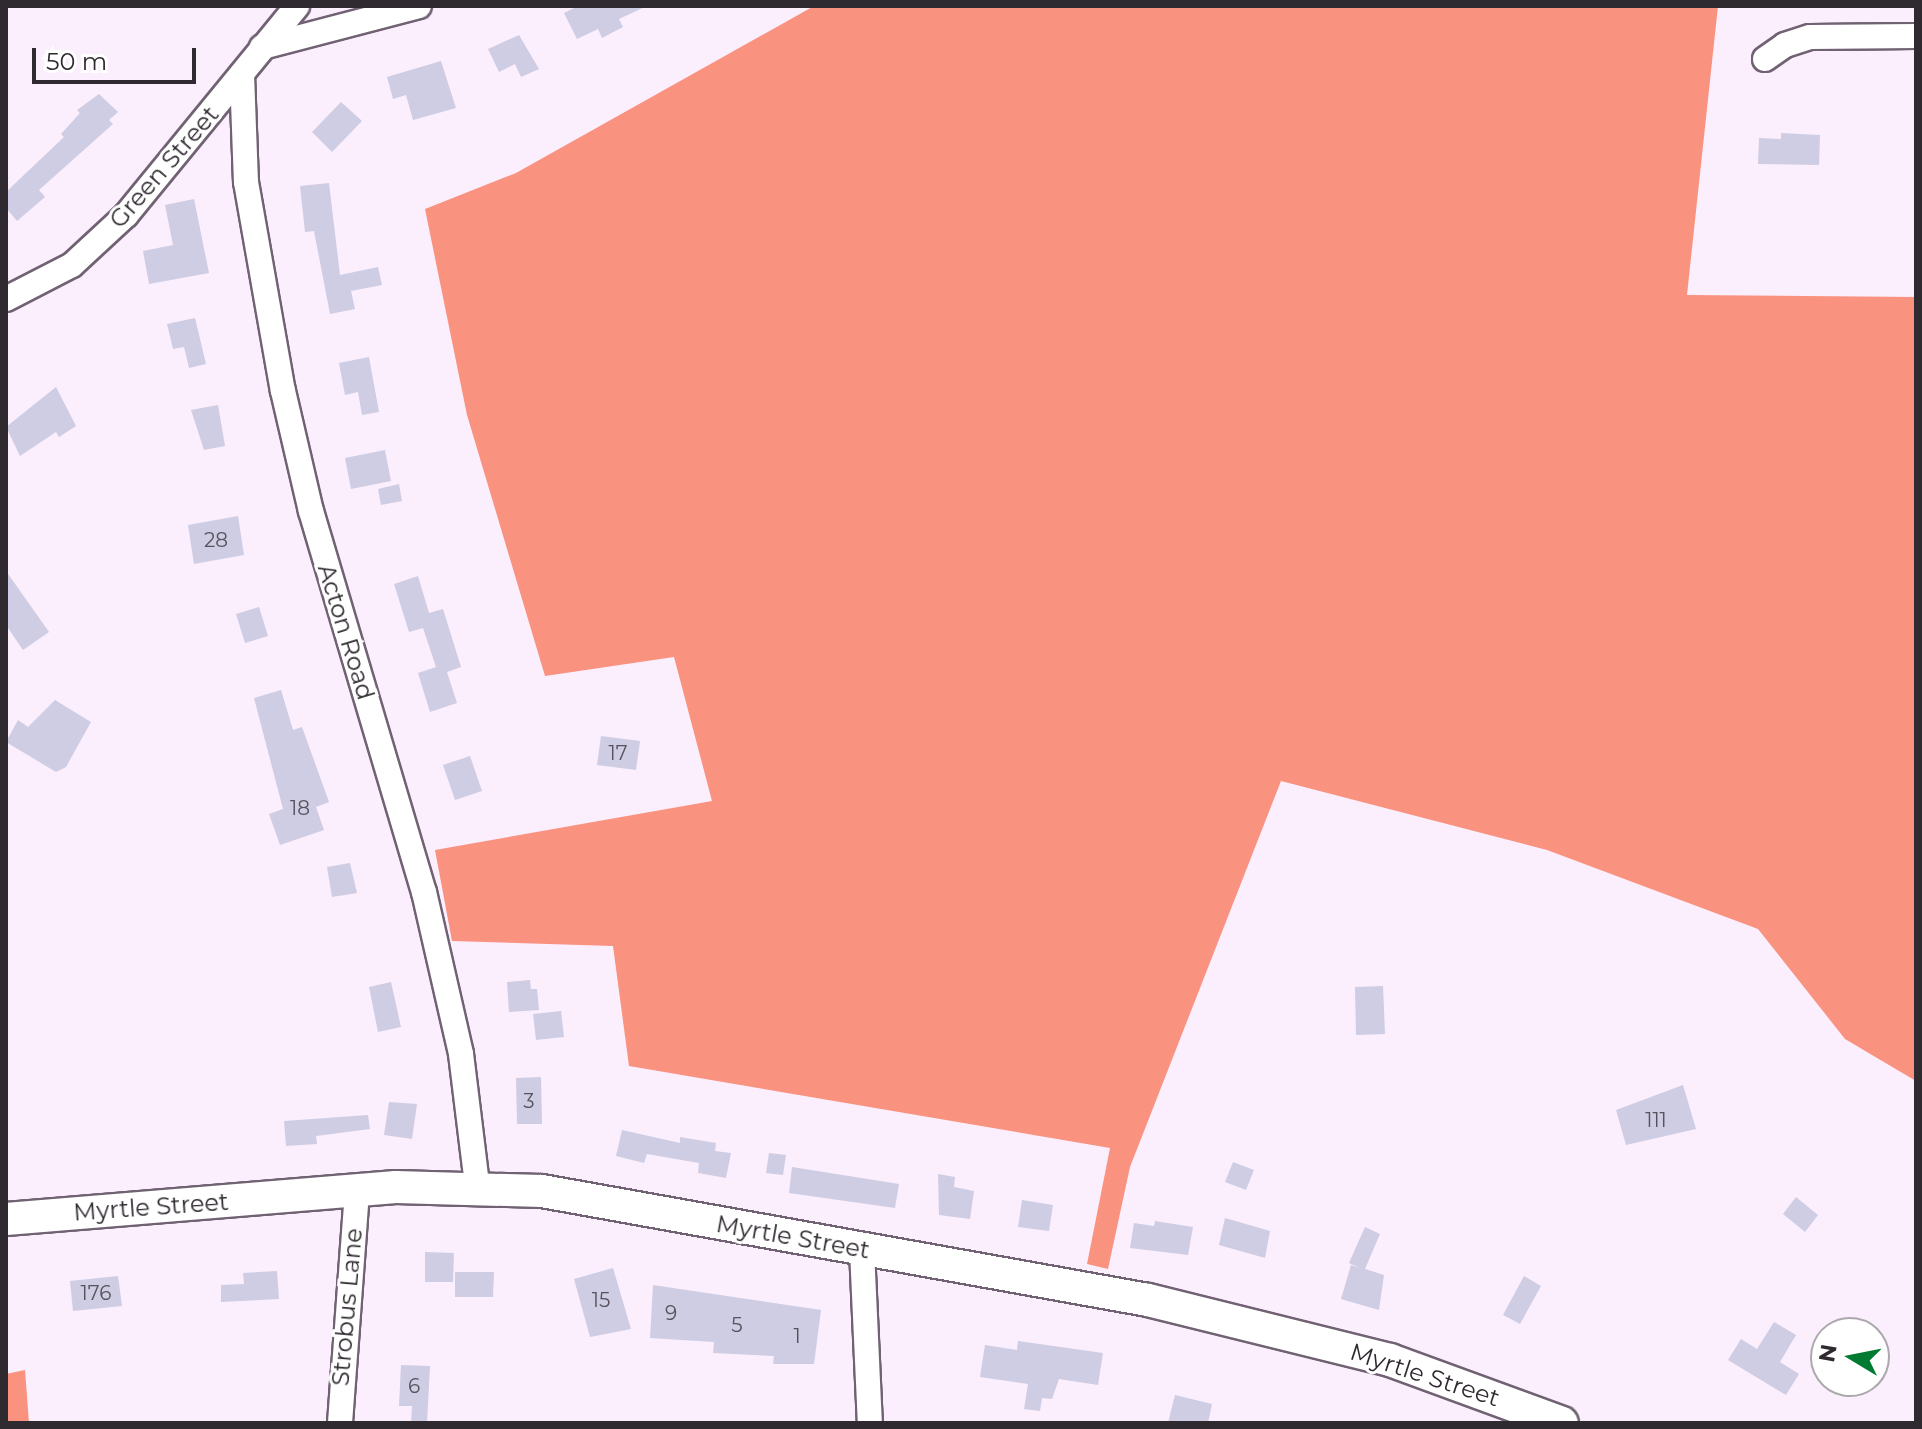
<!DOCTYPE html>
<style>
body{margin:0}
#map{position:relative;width:1922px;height:1429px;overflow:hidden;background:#fbeefd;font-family:Montserrat,sans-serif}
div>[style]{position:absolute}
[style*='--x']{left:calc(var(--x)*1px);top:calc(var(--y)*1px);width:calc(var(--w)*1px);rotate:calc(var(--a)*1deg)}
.forest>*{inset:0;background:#f9927f}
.building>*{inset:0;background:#cecde3}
.roads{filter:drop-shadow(2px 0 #706272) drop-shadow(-2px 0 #706272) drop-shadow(0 2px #706272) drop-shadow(0 -2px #706272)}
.street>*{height:24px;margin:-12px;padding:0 12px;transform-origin:12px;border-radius:12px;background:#fff}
.secondary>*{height:32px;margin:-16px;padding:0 16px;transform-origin:16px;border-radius:16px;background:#fff}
span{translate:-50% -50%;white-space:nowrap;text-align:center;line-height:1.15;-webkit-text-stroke:6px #fff;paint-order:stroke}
.number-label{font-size:20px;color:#57525d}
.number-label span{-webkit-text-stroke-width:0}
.street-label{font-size:24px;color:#2f2930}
.frame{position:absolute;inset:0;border:8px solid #2f2930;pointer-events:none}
.north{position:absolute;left:1810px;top:1317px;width:80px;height:80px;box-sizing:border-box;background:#fff;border:2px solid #aca9ac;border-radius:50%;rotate:280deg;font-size:22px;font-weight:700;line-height:32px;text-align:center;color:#2f2930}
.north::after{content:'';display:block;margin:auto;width:28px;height:36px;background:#017b32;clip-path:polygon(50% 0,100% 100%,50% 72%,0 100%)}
.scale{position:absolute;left:32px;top:48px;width:164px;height:36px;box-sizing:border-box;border:4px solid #2f2930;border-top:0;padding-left:10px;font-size:24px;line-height:28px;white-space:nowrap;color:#2f2930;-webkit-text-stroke:6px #fff;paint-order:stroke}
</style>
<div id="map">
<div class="forest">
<i style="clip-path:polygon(814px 6px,1718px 6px,1687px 295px,1916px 297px,1916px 1081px,1845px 1039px,1758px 929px,1547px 850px,1281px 781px,1130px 1167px,1108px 1269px,1087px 1264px,1110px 1148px,629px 1066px,613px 946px,452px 941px,435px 850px,712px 801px,674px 657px,545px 676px,467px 415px,425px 209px,516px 173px)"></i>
<i style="clip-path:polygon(25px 1370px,29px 1423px,6px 1423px,6px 1374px)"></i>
</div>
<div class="building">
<i style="clip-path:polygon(578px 6px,647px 6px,619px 19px,623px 27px,602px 38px,598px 29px,577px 39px,564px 13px)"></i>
<i style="clip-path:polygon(519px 35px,539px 69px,521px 77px,515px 64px,499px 72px,488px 49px)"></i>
<i style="clip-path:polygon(441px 61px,456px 108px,413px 120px,406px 95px,393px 99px,387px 77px)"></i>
<i style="clip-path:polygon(99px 94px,118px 112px,109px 120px,113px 124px,39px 190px,45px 197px,17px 221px,6px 208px,6px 192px,64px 137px,61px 134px,80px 113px,77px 110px)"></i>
<i style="clip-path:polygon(341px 102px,362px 121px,332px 152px,312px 132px)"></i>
<i style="clip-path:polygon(1781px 133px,1820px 135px,1819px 165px,1758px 164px,1759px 138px,1781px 139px)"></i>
<i style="clip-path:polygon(329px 183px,340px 275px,378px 267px,382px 285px,351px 291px,355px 309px,330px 314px,314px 231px,305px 232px,300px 186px)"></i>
<i style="clip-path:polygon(194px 199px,209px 273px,149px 284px,143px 251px,173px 245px,165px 205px)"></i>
<i style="clip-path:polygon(195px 318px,206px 364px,189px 368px,184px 347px,173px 349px,167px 324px)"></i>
<i style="clip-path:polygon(369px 357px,379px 412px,362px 415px,358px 392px,345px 395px,339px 363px)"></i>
<i style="clip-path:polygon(56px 387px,76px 426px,59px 437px,56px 432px,20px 456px,6px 427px)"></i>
<i style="clip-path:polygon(218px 405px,225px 446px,204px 450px,191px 410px)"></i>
<i style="clip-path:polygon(385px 450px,391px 481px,351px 489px,345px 458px)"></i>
<i style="clip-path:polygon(399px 484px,402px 501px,381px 505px,378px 489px)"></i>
<i style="clip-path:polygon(238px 516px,244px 555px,194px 564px,188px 525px)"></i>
<i style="clip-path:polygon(6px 571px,49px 632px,23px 650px,6px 625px)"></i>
<i style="clip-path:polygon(418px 576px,429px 613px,443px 609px,461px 667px,447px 672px,457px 703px,430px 712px,418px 673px,436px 667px,423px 628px,409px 632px,394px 584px)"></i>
<i style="clip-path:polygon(259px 607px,268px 636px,245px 643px,236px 614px)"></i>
<i style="clip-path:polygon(281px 690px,293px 730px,302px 727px,329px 802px,316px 807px,324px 830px,280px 845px,269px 814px,283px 809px,254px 698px)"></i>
<i style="clip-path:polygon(55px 700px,91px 722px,66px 767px,56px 772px,6px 742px,18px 720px,28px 727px)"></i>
<i style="clip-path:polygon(601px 736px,640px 741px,636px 770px,597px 765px)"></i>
<i style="clip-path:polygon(470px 756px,482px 791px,455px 800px,443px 765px)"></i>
<i style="clip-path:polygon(350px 863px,357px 893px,332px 897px,327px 867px)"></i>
<i style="clip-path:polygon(530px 980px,531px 989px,537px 989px,539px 1010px,509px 1012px,507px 982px)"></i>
<i style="clip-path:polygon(391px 982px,401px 1027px,378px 1032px,369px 987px)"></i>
<i style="clip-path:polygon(1383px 986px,1385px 1034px,1356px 1035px,1355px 987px)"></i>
<i style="clip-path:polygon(561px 1011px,564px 1037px,536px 1040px,533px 1014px)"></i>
<i style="clip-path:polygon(541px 1077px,542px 1124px,517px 1124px,516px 1078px)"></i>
<i style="clip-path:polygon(1683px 1085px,1696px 1129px,1626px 1145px,1616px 1110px)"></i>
<i style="clip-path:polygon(389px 1102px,417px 1104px,412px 1139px,384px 1135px)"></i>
<i style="clip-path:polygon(368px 1115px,370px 1129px,316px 1136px,317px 1144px,286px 1146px,284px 1121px)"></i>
<i style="clip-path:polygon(622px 1130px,680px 1143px,680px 1137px,716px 1143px,715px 1151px,731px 1153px,726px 1178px,698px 1173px,699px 1163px,647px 1154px,644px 1163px,616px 1156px)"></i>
<i style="clip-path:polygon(769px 1153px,786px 1155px,783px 1175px,766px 1173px)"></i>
<i style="clip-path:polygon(1233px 1162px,1254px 1170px,1246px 1190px,1225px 1182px)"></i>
<i style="clip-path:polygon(792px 1167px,899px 1184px,895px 1208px,789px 1193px)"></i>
<i style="clip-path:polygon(938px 1174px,955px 1177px,954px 1187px,974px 1191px,970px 1219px,939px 1215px)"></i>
<i style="clip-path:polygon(1796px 1197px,1818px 1215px,1805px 1232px,1783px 1214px)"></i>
<i style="clip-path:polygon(1022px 1200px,1053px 1205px,1049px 1231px,1018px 1227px)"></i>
<i style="clip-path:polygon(1225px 1218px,1270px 1231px,1265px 1258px,1219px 1245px)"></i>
<i style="clip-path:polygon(1155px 1221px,1193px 1227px,1188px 1255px,1130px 1248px,1134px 1223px,1154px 1226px)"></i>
<i style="clip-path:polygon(1365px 1227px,1380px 1234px,1365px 1269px,1384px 1275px,1379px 1310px,1341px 1299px,1351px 1265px,1360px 1268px,1349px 1263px)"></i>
<i style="clip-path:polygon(425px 1252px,454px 1253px,453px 1282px,425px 1282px)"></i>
<i style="clip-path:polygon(613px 1268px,631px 1329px,590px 1337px,574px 1279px)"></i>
<i style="clip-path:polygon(277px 1271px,279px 1299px,221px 1302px,221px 1285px,244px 1284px,243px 1273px)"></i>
<i style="clip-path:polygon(455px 1272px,494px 1272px,493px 1297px,455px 1297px)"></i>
<i style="clip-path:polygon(118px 1276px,122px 1306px,73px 1311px,70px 1281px)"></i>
<i style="clip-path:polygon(1524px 1276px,1541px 1286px,1520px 1324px,1503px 1315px)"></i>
<i style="clip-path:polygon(653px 1285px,821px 1310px,814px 1364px,773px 1364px,774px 1356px,713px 1353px,714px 1342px,650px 1338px)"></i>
<i style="clip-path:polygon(1774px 1322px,1796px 1335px,1780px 1362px,1799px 1374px,1786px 1395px,1728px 1360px,1741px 1339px,1757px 1349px)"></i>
<i style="clip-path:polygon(1018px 1341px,1103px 1353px,1098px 1385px,1059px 1379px,1052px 1399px,1042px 1398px,1040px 1411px,1024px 1409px,1028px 1384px,980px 1377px,985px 1345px,1017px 1350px)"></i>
<i style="clip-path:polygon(401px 1365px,430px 1366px,427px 1423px,411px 1423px,412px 1406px,399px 1406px)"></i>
<i style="clip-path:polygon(1175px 1395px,1212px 1404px,1208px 1423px,1168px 1423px)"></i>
</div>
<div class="roads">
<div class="street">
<i style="--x:262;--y:47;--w:162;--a:-14.6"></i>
<i style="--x:1765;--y:59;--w:24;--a:-35"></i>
<i style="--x:1785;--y:45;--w:26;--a:-18"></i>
<i style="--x:1810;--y:37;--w:106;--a:-0.5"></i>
<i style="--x:242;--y:74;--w:108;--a:87.9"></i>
<i style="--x:246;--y:182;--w:212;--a:80"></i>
<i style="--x:283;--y:391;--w:123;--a:76.9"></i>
<i style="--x:311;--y:511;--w:397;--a:73.5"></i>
<i style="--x:424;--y:892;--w:166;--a:77.1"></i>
<i style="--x:461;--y:1054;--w:132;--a:83"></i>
<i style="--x:6;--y:299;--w:74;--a:-27.3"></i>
<i style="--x:72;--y:265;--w:74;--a:-42.8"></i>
<i style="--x:126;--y:215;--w:270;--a:-50.7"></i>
<i style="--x:862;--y:1250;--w:173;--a:87.4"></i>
<i style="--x:340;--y:1423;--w:233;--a:-85.8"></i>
</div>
<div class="secondary">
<i style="--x:6;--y:1219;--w:391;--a:-4.7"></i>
<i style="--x:396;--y:1187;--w:146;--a:1.6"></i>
<i style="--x:542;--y:1191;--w:616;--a:10.2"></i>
<i style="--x:1148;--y:1300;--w:249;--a:13.9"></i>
<i style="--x:1390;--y:1360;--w:183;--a:20.1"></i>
</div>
</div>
<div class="number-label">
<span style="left:216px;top:540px">28</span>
<span style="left:618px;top:753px">17</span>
<span style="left:300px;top:808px">18</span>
<span style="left:529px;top:1101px">3</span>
<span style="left:1656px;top:1120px">111</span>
<span style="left:96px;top:1293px">176</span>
<span style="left:601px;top:1300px">15</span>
<span style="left:671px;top:1313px">9</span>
<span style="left:737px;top:1325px">5</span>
<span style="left:797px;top:1336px">1</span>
<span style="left:414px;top:1386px">6</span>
</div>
<div class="street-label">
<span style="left:164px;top:167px;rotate:-49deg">Green Street</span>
<span style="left:346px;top:632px;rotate:73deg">Acton Road</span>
<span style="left:151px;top:1207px;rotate:-4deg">Myrtle Street</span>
<span style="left:793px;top:1237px;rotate:10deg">Myrtle Street</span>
<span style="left:347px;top:1307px;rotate:-85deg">Strobus Lane</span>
<span style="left:1425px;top:1375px;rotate:18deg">Myrtle Street</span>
</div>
<div class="frame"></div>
<div class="north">N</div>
<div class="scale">50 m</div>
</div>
